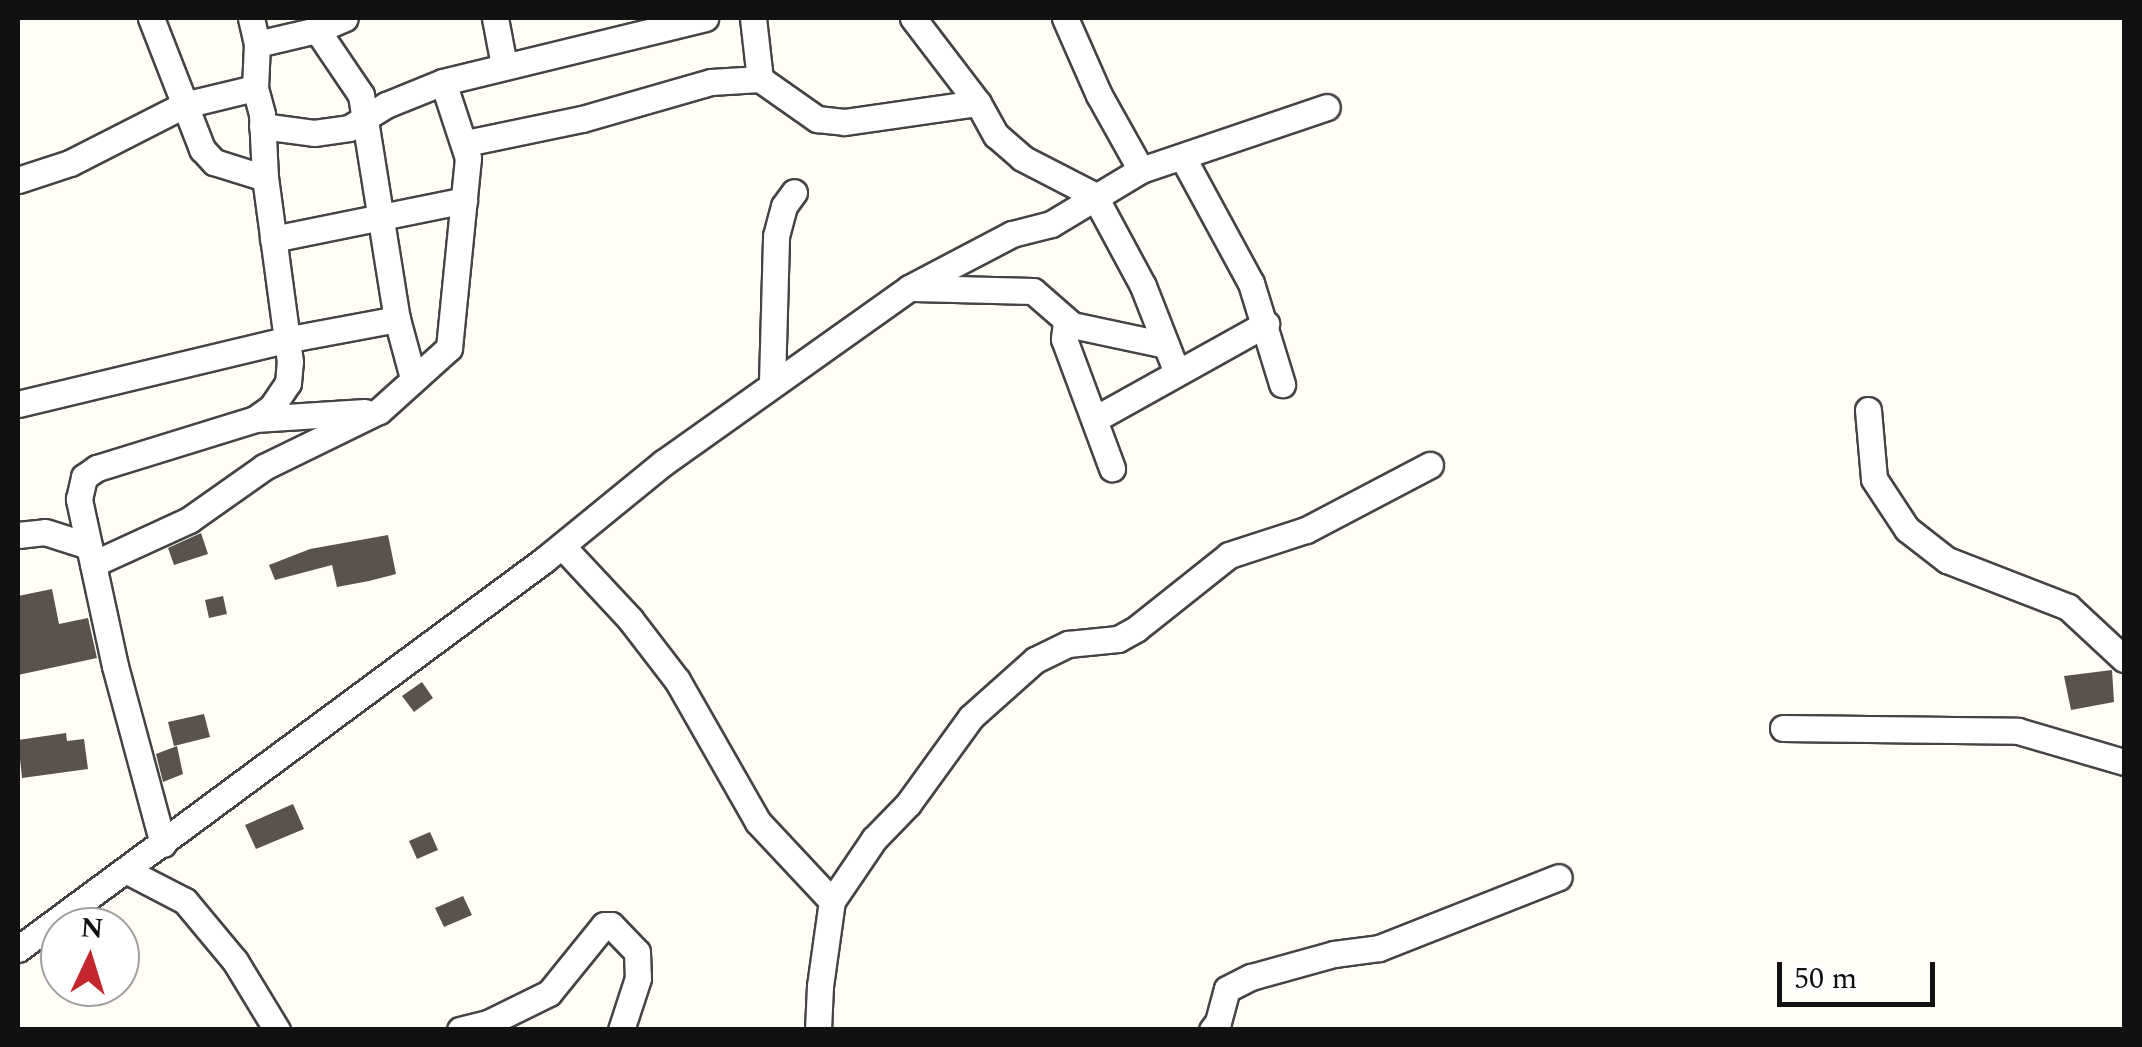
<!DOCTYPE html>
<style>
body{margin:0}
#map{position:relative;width:2142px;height:1047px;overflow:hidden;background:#fffdf5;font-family:Spectral,serif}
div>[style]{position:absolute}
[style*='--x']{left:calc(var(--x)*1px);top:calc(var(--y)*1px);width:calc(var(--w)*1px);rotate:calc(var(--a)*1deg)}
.building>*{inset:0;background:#5a524d}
.roads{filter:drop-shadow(2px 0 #444) drop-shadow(-2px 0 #444) drop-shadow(0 2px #444) drop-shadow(0 -2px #444)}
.minor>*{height:25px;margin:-12.5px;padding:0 12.5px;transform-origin:12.5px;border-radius:12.5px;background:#fff}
span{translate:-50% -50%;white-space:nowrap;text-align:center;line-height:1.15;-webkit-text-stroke:10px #fff;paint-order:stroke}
.frame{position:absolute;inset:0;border:20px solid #111;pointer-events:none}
.north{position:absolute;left:40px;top:907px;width:100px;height:100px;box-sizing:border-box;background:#fff;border:2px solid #a0a0a0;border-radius:50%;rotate:4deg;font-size:28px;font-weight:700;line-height:40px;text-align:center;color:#111}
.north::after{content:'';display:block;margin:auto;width:35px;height:45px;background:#c4262e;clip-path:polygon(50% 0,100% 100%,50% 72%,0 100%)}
.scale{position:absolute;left:1777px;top:962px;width:158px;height:45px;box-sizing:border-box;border:5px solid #111;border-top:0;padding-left:12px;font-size:30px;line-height:35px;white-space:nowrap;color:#111;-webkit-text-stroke:8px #fff;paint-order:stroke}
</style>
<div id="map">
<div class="building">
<i style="clip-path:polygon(201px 533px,208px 554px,174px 565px,168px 548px)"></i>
<i style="clip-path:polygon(388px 535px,396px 574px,369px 581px,337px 587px,332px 565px,275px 580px,269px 565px,310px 549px)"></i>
<i style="clip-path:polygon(52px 589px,59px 624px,88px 618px,97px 658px,18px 675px,18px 596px)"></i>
<i style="clip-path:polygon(223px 596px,227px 614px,209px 618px,205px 600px)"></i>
<i style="clip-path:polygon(2112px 670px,2114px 702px,2071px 710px,2064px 676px)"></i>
<i style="clip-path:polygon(422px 682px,433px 698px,414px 712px,402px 696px)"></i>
<i style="clip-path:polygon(204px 714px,210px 737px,174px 746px,168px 722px)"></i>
<i style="clip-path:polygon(66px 733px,67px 741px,84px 739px,88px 769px,22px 778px,18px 740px)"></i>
<i style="clip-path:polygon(177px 746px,183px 774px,163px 782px,156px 754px)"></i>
<i style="clip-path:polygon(293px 804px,304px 829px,256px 849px,245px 825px)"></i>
<i style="clip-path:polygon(430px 832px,438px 850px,417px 859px,409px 841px)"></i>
<i style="clip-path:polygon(463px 896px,472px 915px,444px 927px,435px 908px)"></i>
</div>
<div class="roads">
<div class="minor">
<i style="--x:151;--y:18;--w:141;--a:68.7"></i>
<i style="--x:202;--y:149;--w:18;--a:47"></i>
<i style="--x:214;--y:162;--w:53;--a:17.4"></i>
<i style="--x:495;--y:18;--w:48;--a:79.2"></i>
<i style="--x:753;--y:18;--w:61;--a:83.5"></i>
<i style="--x:913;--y:18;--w:107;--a:52.6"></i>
<i style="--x:978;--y:103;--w:37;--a:61"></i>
<i style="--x:996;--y:135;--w:35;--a:41"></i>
<i style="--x:1022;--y:158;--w:81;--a:27.2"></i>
<i style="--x:1094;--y:195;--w:103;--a:61.7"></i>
<i style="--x:1143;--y:286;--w:90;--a:68.6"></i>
<i style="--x:1065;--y:18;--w:84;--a:66.2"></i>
<i style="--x:1099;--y:95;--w:86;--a:60.8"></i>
<i style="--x:317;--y:30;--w:78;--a:55.9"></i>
<i style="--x:361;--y:95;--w:227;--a:80.9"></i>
<i style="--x:397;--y:319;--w:61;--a:74.8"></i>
<i style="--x:257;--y:44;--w:62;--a:-13.1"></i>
<i style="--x:317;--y:30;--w:30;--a:-23"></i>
<i style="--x:262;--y:126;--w:52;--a:7.7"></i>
<i style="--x:314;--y:133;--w:35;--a:-8"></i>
<i style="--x:349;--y:128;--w:44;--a:-31.9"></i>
<i style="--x:386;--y:105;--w:61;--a:-22"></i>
<i style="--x:443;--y:82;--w:270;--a:-13.7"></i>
<i style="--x:466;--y:143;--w:118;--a:-11.7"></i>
<i style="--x:582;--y:119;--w:134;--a:-16"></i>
<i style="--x:711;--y:82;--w:49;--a:-3.5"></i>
<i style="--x:760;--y:79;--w:70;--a:35.1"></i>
<i style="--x:817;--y:119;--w:27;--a:6"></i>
<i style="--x:844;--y:122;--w:135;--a:-8.1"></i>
<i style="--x:1183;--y:158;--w:142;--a:61.5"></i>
<i style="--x:1251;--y:283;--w:106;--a:72.9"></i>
<i style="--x:18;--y:180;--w:55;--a:-18.1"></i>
<i style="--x:70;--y:163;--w:128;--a:-27"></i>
<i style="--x:184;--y:105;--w:73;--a:-13.5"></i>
<i style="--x:273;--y:239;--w:195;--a:-11.5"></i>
<i style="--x:914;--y:288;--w:119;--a:1.4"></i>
<i style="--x:1033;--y:291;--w:52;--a:41.1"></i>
<i style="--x:1072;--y:325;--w:96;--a:12"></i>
<i style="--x:1066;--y:322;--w:17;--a:97"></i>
<i style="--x:1064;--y:339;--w:138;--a:69.6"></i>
<i style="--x:772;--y:382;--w:146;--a:-88.4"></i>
<i style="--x:776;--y:236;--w:31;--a:-75"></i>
<i style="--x:784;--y:206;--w:17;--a:-54"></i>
<i style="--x:18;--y:404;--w:275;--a:-13.5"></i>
<i style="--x:285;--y:340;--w:114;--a:-10.6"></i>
<i style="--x:1868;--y:410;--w:69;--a:85"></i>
<i style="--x:1874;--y:479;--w:60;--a:56.6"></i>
<i style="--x:1907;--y:529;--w:51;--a:37.8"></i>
<i style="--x:1947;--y:560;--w:130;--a:21.2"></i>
<i style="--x:2068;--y:607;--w:76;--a:42.9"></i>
<i style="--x:255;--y:419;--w:110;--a:-3.6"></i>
<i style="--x:1095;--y:419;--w:196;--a:-29.1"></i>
<i style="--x:18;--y:535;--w:27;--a:-6"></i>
<i style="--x:45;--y:532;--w:46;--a:17.7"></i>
<i style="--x:562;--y:546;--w:100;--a:47"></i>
<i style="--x:630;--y:619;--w:77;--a:52.4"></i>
<i style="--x:677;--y:680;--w:163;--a:60.3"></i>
<i style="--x:758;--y:822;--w:108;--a:46.9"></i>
<i style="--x:93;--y:564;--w:106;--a:-24.6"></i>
<i style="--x:189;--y:520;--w:92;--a:-35.2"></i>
<i style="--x:264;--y:467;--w:128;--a:-26"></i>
<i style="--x:379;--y:411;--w:94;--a:-42"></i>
<i style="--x:449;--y:348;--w:191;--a:-84.3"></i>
<i style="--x:468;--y:158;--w:80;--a:-108.2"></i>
<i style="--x:1783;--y:728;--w:235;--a:0.7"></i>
<i style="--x:2018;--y:731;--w:110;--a:16.3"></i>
<i style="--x:163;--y:844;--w:184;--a:-105.1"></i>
<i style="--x:115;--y:666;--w:171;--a:-102.2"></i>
<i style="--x:79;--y:499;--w:23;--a:-77"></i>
<i style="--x:84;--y:477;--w:16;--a:-35"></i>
<i style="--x:97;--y:468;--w:165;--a:-17.2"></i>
<i style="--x:255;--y:419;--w:19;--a:-35"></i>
<i style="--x:271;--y:408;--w:30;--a:-56"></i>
<i style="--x:288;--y:383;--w:21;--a:-85"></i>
<i style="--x:290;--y:362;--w:186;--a:-97.7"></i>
<i style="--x:265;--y:178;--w:64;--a:-92.7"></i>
<i style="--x:262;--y:114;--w:27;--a:-105"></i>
<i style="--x:255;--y:88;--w:44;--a:-87.4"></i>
<i style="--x:257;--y:44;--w:27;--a:-103"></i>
<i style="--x:127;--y:871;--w:65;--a:27.3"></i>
<i style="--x:185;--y:901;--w:78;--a:50.2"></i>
<i style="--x:235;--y:961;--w:81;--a:58.7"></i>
<i style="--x:18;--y:949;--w:654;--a:-36.48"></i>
<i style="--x:544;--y:560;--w:154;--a:-39.2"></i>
<i style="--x:663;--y:463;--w:302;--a:-35.4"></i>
<i style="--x:909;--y:288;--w:116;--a:-27.7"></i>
<i style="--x:1012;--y:234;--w:40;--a:-14.4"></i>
<i style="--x:1051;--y:224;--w:105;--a:-31"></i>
<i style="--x:1141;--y:170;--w:196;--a:-18.7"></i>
<i style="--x:460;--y:1030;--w:29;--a:-14"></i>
<i style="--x:488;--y:1023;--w:68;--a:-26.2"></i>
<i style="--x:549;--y:993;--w:87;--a:-51"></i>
<i style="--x:604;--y:925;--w:7;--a:0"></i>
<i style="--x:611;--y:925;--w:37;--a:46"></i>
<i style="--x:637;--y:952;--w:26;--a:88"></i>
<i style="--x:638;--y:978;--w:55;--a:108.1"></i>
<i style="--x:818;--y:1030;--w:44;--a:-87.4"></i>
<i style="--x:820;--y:986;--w:86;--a:-82"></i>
<i style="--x:832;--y:901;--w:75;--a:-55.9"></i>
<i style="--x:874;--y:839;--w:49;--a:-45.8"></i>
<i style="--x:908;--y:804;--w:107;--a:-54.1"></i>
<i style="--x:971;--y:717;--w:86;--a:-41.7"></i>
<i style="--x:1035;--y:660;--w:37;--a:-26"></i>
<i style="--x:1068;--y:644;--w:50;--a:-5.7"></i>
<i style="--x:1118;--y:639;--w:21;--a:-29"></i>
<i style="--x:1136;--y:629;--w:119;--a:-38.5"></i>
<i style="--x:1229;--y:555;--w:81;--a:-18"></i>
<i style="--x:1306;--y:530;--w:140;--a:-27.7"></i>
<i style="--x:1212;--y:1030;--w:10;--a:-53"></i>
<i style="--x:1218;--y:1022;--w:34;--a:-75"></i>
<i style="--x:1227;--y:989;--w:27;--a:-27"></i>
<i style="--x:1251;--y:977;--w:86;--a:-15.5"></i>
<i style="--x:1334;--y:954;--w:45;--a:-7.6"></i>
<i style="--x:1379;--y:948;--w:193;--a:-21.5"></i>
</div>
</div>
<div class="frame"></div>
<div class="north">N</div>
<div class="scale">50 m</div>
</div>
